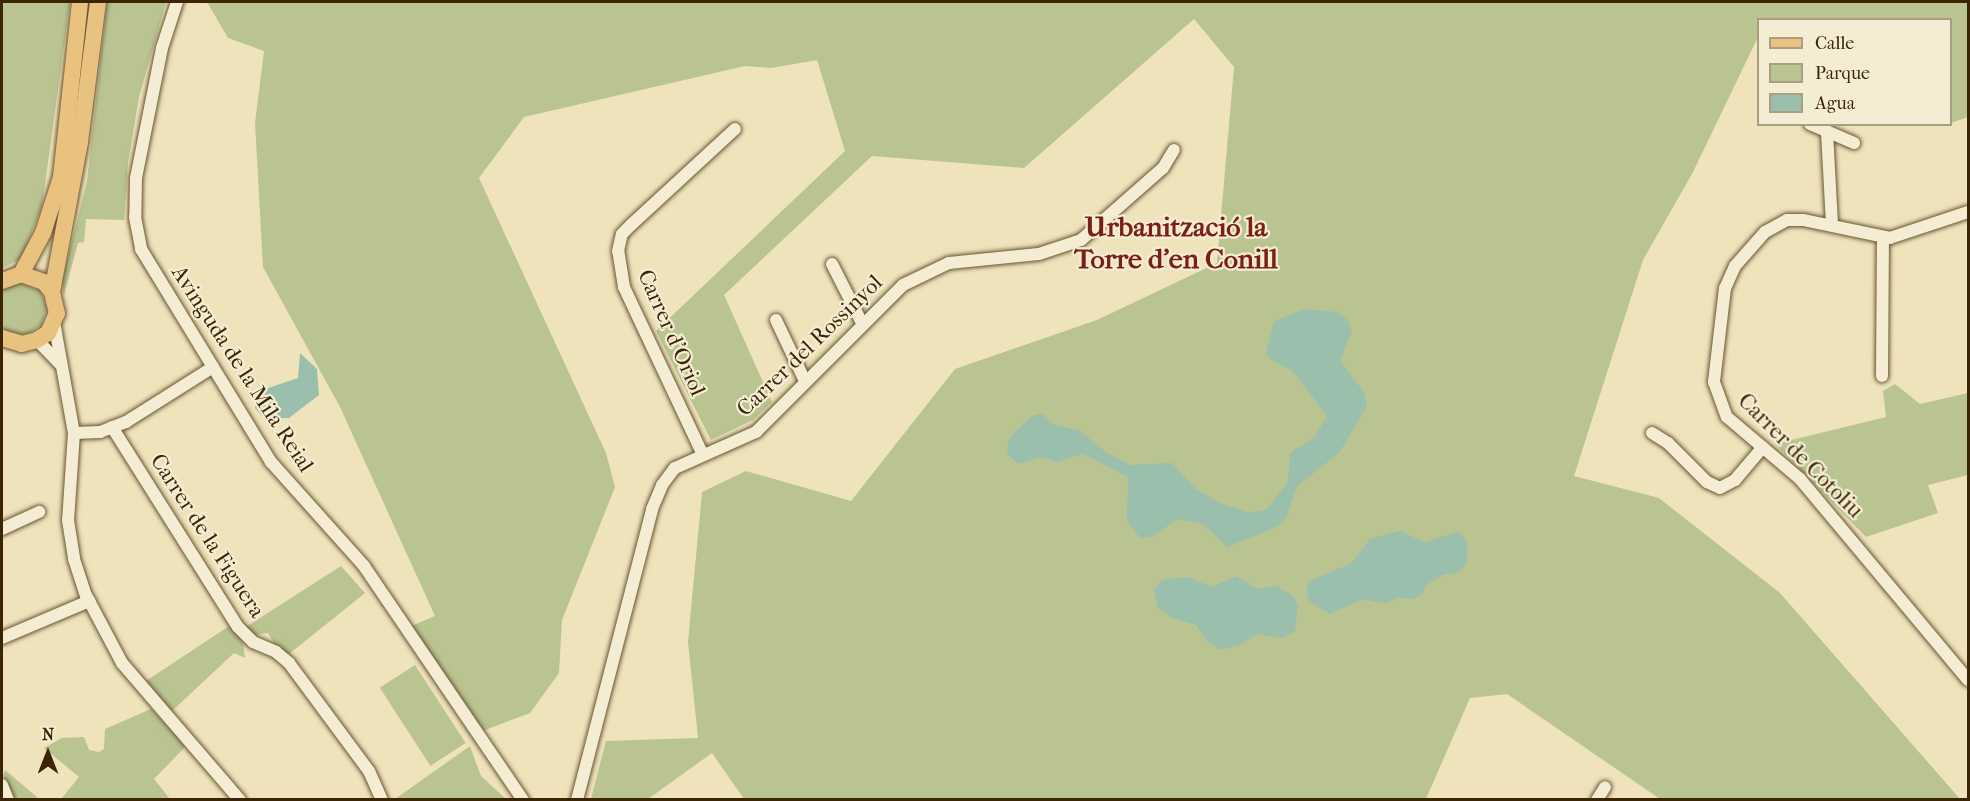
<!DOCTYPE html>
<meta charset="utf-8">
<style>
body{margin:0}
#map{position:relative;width:1970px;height:801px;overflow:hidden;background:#efe3bc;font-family:"IM FELL French Canon",serif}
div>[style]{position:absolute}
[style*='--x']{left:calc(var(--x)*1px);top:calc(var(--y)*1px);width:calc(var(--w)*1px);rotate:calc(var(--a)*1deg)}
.green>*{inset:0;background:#b9c491;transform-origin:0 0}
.water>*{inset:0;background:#9abfac}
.roads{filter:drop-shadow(0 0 2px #695432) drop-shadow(0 0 2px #695432)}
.minor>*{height:12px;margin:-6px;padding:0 6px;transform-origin:6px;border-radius:6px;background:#f5edd3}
.major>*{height:16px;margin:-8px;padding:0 8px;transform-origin:8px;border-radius:8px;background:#e8c27e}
span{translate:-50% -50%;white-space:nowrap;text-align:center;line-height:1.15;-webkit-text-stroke:4.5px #f5edd3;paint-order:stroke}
.street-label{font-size:22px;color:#3c2504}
.district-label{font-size:28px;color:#7a1f14;font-weight:700}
.frame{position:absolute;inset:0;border:3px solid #3c2504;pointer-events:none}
.legend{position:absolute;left:1757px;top:18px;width:195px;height:108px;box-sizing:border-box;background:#f5edd3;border:2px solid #ab9d80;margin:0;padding:8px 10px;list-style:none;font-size:18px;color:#3c2504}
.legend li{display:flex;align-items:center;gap:12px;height:30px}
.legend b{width:30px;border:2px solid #ab9d80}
.north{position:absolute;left:18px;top:723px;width:60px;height:60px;-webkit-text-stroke:4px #f5edd3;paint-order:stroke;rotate:0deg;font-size:16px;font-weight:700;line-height:24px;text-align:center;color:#3c2504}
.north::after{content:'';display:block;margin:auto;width:21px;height:27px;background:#3c2504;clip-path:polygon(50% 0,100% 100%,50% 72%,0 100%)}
</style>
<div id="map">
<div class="green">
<i style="clip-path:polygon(2px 2px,70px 2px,42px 206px,21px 259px,2px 268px)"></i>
<i style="clip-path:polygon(107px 2px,166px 2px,139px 97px,128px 163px,124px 220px,86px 219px,84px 242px,78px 243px,64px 295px,62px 282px,87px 181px)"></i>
<i style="clip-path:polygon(207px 2px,1968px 2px,1968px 117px,1951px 123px,1950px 20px,1758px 20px,1758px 37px,1693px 172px,1643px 260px,1574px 476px,1659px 498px,1780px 593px,1960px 799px,1660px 799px,1507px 694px,1470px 698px,1426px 799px,744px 799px,712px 753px,648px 799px,591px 799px,606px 741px,698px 738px,688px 642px,702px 492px,746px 471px,851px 501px,955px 369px,1097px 320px,1217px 263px,1234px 67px,1194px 19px,1024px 168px,872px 156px,724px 295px,772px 402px,753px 420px,711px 440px,656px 331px,845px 151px,817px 60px,771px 68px,745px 66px,524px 117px,479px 178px,606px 453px,615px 487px,562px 620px,559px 673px,530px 713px,480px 732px,409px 627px,435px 616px,340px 407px,263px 267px,255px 123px,264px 51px,228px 38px)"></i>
<i style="clip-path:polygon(17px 282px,40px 291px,47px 307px,42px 324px,27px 334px,10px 333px,2px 327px,2px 289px)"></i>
<i style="clip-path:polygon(1895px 384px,1920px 404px,1968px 393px,1968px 475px,1928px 485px,1938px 513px,1866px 537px,1775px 444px,1886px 417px,1883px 391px)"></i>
<i style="clip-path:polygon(341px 566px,365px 593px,289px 654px,277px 648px,268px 633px,252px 635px,246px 627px)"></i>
<i style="clip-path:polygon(229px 626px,243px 642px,245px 658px,234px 653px,172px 711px,146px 681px)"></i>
<i style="left:415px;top:665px;width:93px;height:42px;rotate:57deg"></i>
<i style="clip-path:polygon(151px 709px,186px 746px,154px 779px,170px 799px,61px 799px,79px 777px,44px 748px,62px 738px,84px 737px,89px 750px,99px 752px,104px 749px,105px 729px)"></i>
<i style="clip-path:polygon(470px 746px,481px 776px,506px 799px,395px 799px)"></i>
<i style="clip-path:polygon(5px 770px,37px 797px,37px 799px,15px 799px,3px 775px)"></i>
</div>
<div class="water">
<i style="clip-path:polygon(1305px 309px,1337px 312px,1347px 319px,1352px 331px,1340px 360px,1365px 394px,1367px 406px,1339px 453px,1297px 486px,1286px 519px,1276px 527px,1227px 547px,1203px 524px,1178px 519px,1151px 537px,1140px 538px,1127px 521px,1128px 477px,1083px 454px,1057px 462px,1042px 457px,1018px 464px,1007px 454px,1008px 441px,1017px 430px,1032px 416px,1042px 413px,1053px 424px,1080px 431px,1107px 453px,1130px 465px,1172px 463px,1195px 488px,1219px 503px,1250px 513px,1267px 509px,1288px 482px,1290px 453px,1314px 438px,1327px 416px,1292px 370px,1274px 362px,1266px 354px,1274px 321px)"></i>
<i style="clip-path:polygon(300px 353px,317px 369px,319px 395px,289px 418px,264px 418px,255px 408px,256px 397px,268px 388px,298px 378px)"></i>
<i style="clip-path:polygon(1400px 531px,1425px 542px,1458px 532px,1467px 541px,1467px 563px,1459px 572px,1443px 575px,1426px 585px,1423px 593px,1414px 599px,1397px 598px,1385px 604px,1363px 599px,1330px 614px,1309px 601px,1306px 590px,1309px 581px,1352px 563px,1370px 539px)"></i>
<i style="clip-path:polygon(1236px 576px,1257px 589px,1277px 586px,1294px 597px,1298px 605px,1295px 631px,1283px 638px,1257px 634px,1240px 645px,1220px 650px,1208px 642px,1196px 625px,1172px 618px,1157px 607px,1154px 590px,1162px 580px,1187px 577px,1212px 587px)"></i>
</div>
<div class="roads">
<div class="minor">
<i style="--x:177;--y:2;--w:48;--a:108.1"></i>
<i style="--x:162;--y:48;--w:133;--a:101.3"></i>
<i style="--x:136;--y:178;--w:39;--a:91"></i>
<i style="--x:135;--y:217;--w:33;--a:79"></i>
<i style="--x:141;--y:249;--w:250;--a:58.6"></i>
<i style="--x:271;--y:462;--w:140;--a:48.2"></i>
<i style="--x:364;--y:566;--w:283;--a:55.8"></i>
<i style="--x:1810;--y:124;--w:48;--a:23.4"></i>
<i style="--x:1827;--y:132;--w:92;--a:86.9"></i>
<i style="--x:1968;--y:212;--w:82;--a:161.6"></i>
<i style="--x:1890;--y:238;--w:89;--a:-168.3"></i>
<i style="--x:1803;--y:220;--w:16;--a:180"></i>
<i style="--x:1787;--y:220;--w:25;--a:151"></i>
<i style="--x:1765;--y:232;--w:45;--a:131.4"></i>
<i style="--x:1735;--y:266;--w:24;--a:114"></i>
<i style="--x:1725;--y:288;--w:95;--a:96.7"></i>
<i style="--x:1714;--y:382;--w:37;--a:70"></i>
<i style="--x:1727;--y:417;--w:96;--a:40.3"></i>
<i style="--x:1800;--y:479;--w:262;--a:50.1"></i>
<i style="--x:832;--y:264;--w:68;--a:63.1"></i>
<i style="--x:776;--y:320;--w:68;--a:64.6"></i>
<i style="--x:54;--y:322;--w:113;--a:79.8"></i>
<i style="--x:74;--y:433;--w:87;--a:93.9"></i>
<i style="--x:68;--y:520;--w:39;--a:81"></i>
<i style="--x:74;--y:559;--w:38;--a:72"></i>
<i style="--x:86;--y:595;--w:77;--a:62.1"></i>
<i style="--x:122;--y:663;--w:181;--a:49.3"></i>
<i style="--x:37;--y:340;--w:33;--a:46"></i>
<i style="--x:1882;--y:376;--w:138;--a:-89.6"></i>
<i style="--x:112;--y:427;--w:236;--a:57.8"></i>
<i style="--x:238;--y:627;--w:21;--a:45"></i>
<i style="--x:253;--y:642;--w:25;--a:23"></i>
<i style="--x:276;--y:652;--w:17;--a:40"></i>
<i style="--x:289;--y:663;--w:134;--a:53.5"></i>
<i style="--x:369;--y:771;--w:32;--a:66"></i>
<i style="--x:74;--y:433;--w:26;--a:-2"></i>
<i style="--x:100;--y:432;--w:28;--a:-21"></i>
<i style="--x:126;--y:422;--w:103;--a:-32.3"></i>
<i style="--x:1652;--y:433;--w:19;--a:32"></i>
<i style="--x:1668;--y:443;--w:55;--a:45"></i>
<i style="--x:1707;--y:482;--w:14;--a:25"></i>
<i style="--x:1720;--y:488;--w:17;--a:-28"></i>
<i style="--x:1735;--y:480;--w:43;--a:-49.7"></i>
<i style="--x:703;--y:455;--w:186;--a:-115.2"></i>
<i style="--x:624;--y:287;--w:36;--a:-99"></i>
<i style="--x:618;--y:251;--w:17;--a:-77"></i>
<i style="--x:622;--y:234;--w:14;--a:-45"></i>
<i style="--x:632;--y:224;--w:140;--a:-42.7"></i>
<i style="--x:2;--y:529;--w:41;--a:-24.7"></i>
<i style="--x:2;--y:638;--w:95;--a:-23"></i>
<i style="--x:2;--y:785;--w:16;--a:68"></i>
<i style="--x:577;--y:800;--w:301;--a:-75.5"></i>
<i style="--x:652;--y:509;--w:26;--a:-67"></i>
<i style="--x:662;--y:485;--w:21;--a:-53"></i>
<i style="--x:675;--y:468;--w:89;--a:-24"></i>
<i style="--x:756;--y:432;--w:208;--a:-45"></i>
<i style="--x:903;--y:285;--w:51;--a:-25.6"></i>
<i style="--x:949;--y:263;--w:90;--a:-5.7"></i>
<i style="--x:1039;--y:254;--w:44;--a:-18.4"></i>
<i style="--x:1081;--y:240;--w:109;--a:-41.3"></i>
<i style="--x:1163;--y:168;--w:21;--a:-59"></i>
<i style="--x:1597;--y:800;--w:15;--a:-58"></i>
</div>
<div class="major">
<i style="--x:21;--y:274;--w:47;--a:-61.8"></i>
<i style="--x:43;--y:233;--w:59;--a:-72.2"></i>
<i style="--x:61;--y:177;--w:176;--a:-83.8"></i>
<i style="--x:2;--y:281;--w:20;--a:-20"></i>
<i style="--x:21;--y:274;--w:24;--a:19"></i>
<i style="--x:44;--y:282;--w:13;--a:51"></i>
<i style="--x:52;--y:292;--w:22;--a:77"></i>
<i style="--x:57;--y:313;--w:22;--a:114"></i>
<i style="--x:48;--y:333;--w:13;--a:148"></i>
<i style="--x:37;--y:340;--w:16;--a:165"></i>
<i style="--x:22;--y:344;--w:21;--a:-163"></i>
<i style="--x:52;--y:292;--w:153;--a:-79.4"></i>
<i style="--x:80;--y:142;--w:141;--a:-82.7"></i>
</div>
</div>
<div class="street-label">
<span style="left:671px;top:333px;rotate:66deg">Carrer d'Oriol</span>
<span style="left:810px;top:346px;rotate:-44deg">Carrer del Rossinyol</span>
<span style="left:242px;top:369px;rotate:57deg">Avinguda de la Mila Reial</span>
<span style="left:1800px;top:456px;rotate:45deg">Carrer de Cotoliu</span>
<span style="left:207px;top:536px;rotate:57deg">Carrer de la Figuera</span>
</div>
<div class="district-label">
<span style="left:1176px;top:243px">Urbanització la<br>Torre d'en Conill</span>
</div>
<div class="frame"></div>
<ul class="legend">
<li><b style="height:8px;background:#e8c27e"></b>Calle</li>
<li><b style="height:16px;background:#b9c491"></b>Parque</li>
<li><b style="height:16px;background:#9abfac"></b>Agua</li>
</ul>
<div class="north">N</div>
</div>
